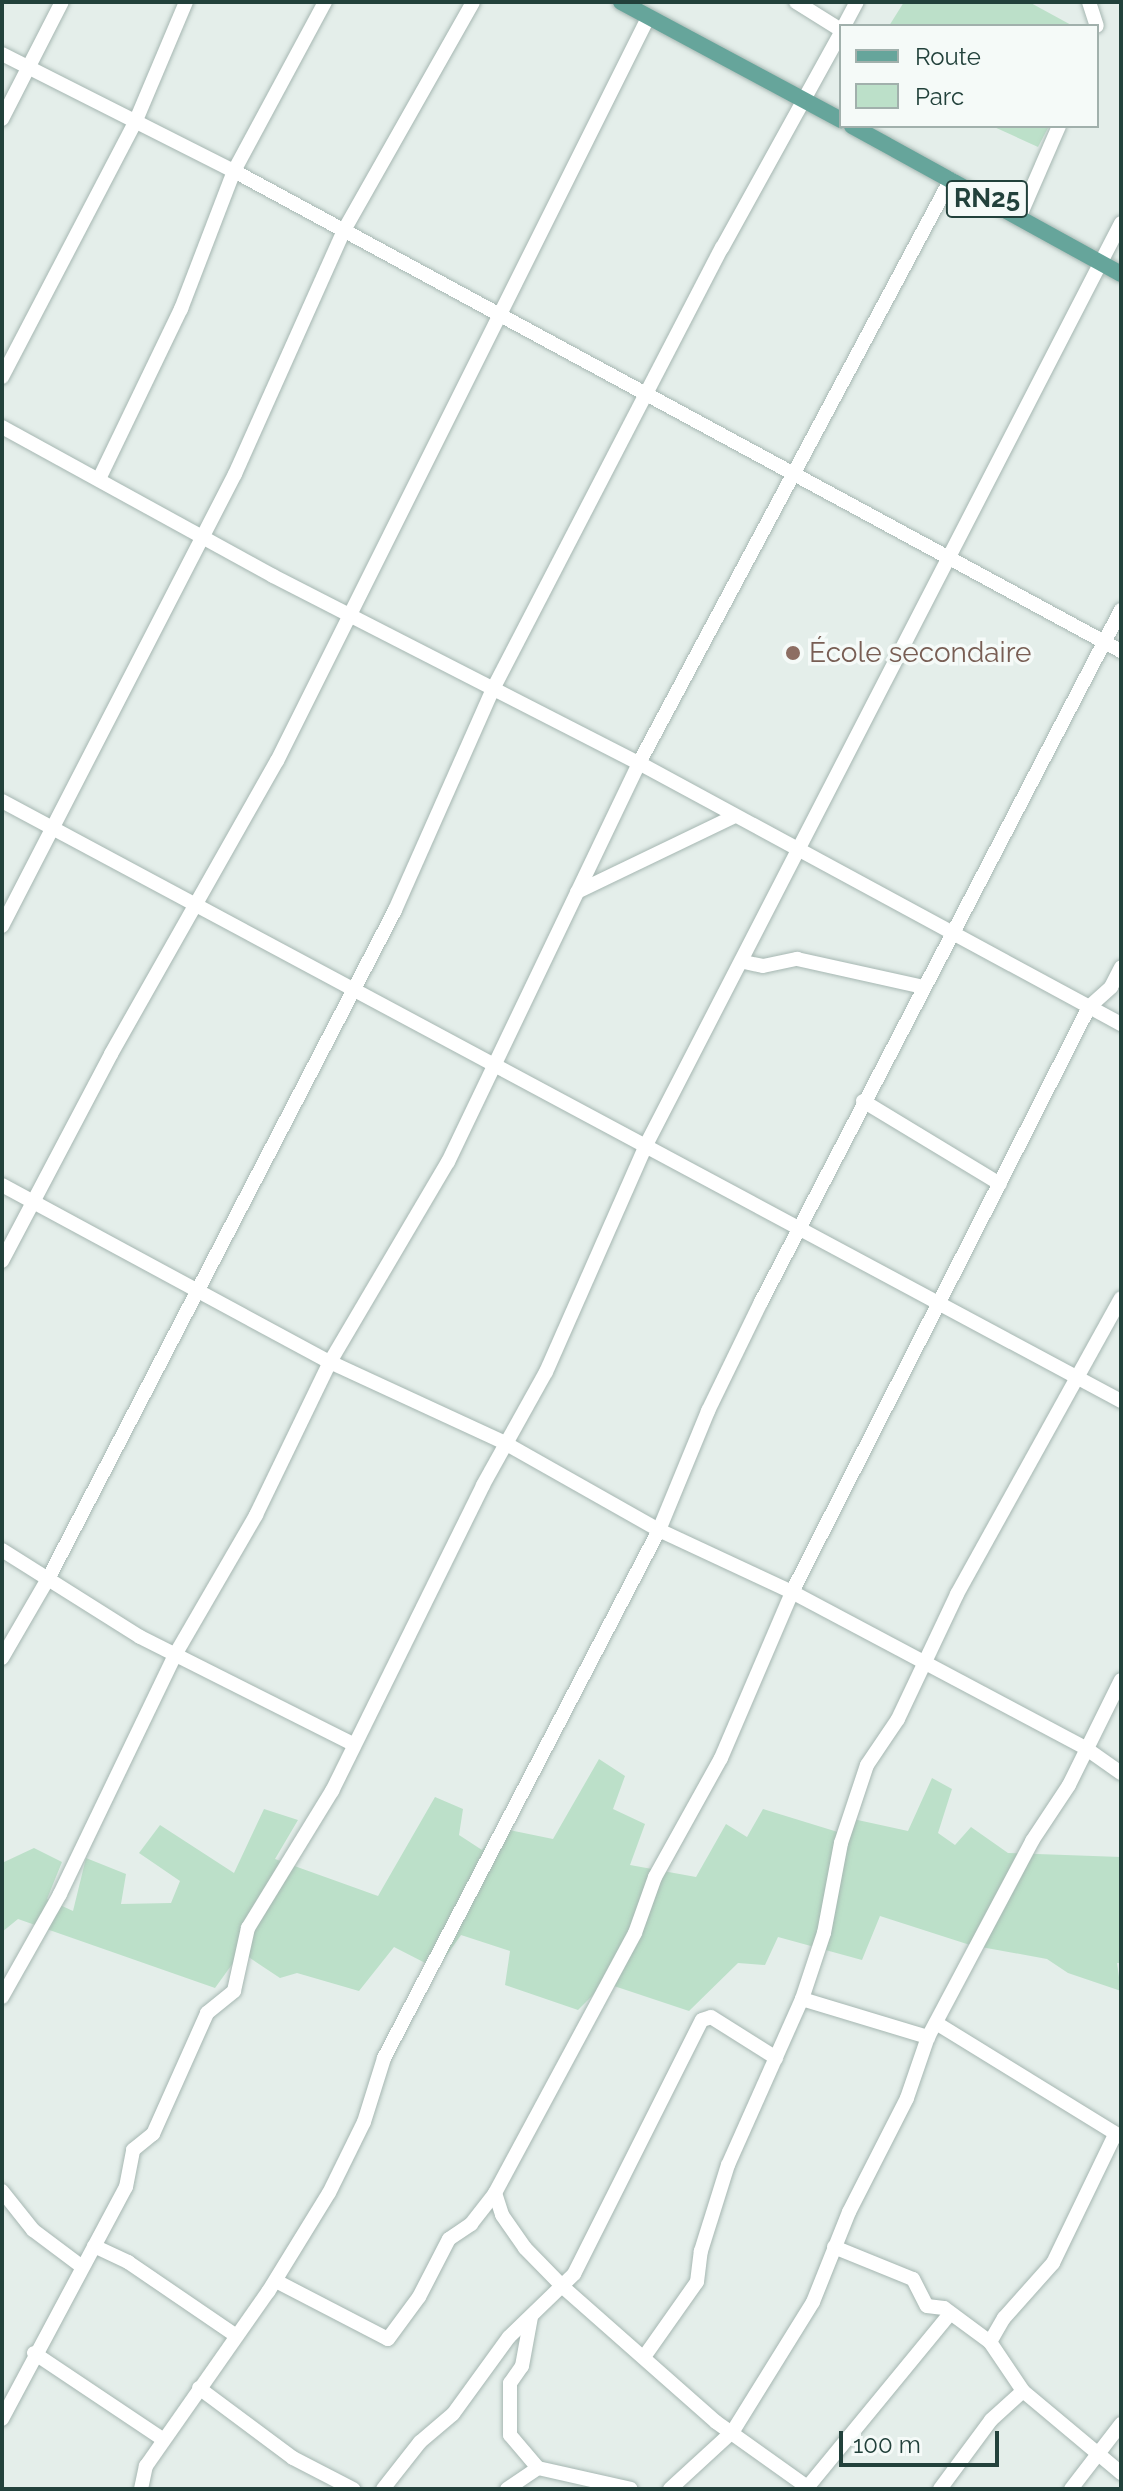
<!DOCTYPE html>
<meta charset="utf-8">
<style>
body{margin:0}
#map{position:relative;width:1123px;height:2491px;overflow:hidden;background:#e4eeea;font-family:Raleway,sans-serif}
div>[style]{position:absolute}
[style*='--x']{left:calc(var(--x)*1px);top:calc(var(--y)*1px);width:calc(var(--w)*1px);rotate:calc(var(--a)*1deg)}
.green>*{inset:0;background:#bce0c9}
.roads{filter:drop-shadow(0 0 2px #a6b7b2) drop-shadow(0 0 2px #a6b7b2)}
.minor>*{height:14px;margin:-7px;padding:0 7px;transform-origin:7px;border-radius:7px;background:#fff}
.major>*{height:16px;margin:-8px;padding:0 8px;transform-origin:8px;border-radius:8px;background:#66a59b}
.dots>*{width:22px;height:22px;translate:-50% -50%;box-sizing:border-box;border:4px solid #f5faf8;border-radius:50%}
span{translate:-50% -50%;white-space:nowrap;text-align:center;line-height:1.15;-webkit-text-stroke:7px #f5faf8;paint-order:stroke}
.shield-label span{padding:2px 6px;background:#f5faf8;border:2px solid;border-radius:6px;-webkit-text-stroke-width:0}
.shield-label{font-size:26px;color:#22413b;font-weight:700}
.education-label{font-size:28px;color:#785e54}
.left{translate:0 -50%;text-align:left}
.frame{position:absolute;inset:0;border:4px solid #22413b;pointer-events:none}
.legend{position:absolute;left:839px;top:24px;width:260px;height:104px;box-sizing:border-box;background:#f5faf8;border:2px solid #a1b0ac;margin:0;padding:10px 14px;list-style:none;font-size:24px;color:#22413b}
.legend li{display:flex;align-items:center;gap:16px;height:40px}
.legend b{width:40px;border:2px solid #a1b0ac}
.scale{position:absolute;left:839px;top:2431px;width:160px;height:36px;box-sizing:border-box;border:4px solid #22413b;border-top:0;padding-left:10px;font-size:24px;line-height:28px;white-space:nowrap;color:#22413b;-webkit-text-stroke:6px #f5faf8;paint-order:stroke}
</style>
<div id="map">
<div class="green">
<i style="clip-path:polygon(904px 2px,1029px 2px,1073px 26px,889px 26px)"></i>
<i style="clip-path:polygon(992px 126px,1049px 126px,1038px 147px)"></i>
<i style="clip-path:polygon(599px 1759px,625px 1776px,613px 1809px,645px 1824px,630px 1865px,696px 1877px,726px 1824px,747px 1837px,763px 1809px,841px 1833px,853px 1819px,908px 1831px,932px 1778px,952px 1789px,938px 1833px,955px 1845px,971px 1827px,1008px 1853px,1121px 1857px,1121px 1963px,1117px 1963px,1121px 1991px,1068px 1973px,1047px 1959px,970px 1945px,880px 1916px,862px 1960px,778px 1937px,765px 1965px,738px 1963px,689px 2011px,605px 1983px,578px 2010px,505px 1985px,510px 1951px,461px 1935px,437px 1969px,394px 1947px,359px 1991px,297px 1973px,280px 1978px,241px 1952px,215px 1988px,18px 1919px,2px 1932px,2px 1863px,34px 1848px,62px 1862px,47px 1899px,73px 1911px,86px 1858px,126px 1874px,121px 1904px,171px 1903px,180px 1881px,139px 1853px,160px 1825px,234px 1873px,264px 1809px,298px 1820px,275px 1859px,378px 1896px,435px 1797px,463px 1809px,459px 1835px,482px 1850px,499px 1828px,553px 1839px)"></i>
</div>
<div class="roads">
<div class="minor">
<i style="--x:796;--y:2;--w:53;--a:31.9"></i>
<i style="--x:1089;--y:2;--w:25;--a:72"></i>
<i style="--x:844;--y:26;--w:27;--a:-62"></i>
<i style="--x:2;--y:54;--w:260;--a:26.8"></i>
<i style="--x:234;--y:171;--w:1009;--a:28.42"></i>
<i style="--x:2;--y:119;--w:131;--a:-62.9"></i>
<i style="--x:1019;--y:218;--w:100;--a:-66.5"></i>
<i style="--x:2;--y:377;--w:284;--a:-62.4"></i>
<i style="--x:134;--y:125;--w:134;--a:-67.1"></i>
<i style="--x:2;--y:427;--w:309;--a:28.8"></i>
<i style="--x:273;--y:576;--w:411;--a:27.1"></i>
<i style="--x:639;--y:763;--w:548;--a:28.44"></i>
<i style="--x:100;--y:477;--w:187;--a:-64.3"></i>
<i style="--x:181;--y:309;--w:148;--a:-69"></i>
<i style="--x:234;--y:171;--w:192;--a:-61.7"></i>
<i style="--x:2;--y:801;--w:1270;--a:28.2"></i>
<i style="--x:577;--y:892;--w:173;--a:-25.7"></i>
<i style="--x:2;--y:926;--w:509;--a:-62.73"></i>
<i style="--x:235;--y:474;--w:265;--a:-65.9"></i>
<i style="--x:343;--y:232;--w:264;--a:-60.5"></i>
<i style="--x:744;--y:962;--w:19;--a:12"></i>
<i style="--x:763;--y:966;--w:35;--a:-12"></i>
<i style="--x:797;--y:959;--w:129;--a:12.5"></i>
<i style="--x:863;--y:1101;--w:160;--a:31.2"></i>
<i style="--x:2;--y:1185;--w:373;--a:28.4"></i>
<i style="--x:330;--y:1362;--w:193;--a:24.8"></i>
<i style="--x:505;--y:1443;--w:177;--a:29.5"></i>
<i style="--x:659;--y:1530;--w:147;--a:25"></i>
<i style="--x:792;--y:1592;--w:331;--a:28"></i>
<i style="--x:1084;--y:1747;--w:45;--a:35.1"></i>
<i style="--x:2;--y:1261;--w:234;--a:-62.2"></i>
<i style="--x:111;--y:1054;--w:337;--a:-60.5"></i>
<i style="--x:277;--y:761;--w:830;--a:-63.47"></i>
<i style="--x:2;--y:1550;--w:163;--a:32.2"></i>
<i style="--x:140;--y:1637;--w:238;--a:26.7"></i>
<i style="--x:2;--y:1658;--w:94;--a:-59.9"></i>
<i style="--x:49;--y:1577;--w:751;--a:-62.58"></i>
<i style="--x:395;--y:910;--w:244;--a:-66.1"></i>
<i style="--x:494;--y:687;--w:495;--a:-62.6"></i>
<i style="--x:722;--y:248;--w:247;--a:-61.1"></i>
<i style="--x:2;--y:1997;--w:118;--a:-60.6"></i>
<i style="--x:60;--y:1894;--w:265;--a:-64.3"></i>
<i style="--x:175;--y:1655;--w:162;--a:-59.9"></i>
<i style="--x:256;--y:1515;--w:170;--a:-64.2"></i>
<i style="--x:330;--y:1362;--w:232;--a:-59.5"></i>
<i style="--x:448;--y:1162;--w:442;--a:-64.4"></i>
<i style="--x:639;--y:763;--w:662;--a:-61.89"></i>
<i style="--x:802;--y:1999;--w:132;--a:16.8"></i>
<i style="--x:936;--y:2023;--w:217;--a:31.6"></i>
<i style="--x:2;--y:2191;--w:50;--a:51.5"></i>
<i style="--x:33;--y:2230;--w:60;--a:36.9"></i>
<i style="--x:495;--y:2193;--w:23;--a:72"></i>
<i style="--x:502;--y:2215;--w:40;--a:55.1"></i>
<i style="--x:525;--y:2248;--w:54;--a:45.7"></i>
<i style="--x:563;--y:2287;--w:204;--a:41.4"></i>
<i style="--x:716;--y:2422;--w:115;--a:35.5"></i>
<i style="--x:94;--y:2246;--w:38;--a:25"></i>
<i style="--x:128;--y:2262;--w:130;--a:34.3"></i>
<i style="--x:834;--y:2247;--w:85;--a:22.1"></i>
<i style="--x:913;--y:2279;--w:30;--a:63"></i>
<i style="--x:927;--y:2306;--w:17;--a:7"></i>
<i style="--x:944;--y:2308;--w:57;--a:36.5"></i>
<i style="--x:990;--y:2342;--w:59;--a:56"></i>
<i style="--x:1023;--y:2391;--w:128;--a:39.9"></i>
<i style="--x:276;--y:2281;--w:126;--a:27.4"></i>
<i style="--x:388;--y:2339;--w:52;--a:-53.6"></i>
<i style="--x:419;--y:2297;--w:65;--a:-62.7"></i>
<i style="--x:449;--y:2239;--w:27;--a:-34"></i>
<i style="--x:471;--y:2224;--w:39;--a:-52"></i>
<i style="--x:495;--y:2193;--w:295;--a:-61.7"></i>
<i style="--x:635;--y:1933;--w:59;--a:-70.3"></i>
<i style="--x:655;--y:1877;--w:136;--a:-61"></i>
<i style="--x:721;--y:1758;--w:181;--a:-66.8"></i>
<i style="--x:792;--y:1592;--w:656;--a:-63.08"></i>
<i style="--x:1089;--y:1007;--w:30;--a:-42"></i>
<i style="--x:1111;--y:987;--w:22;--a:-63"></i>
<i style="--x:531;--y:2317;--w:50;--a:100.4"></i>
<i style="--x:522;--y:2366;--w:21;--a:125"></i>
<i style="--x:510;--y:2383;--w:52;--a:90"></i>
<i style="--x:510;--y:2435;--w:43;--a:49.7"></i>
<i style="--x:990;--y:2342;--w:28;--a:-60"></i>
<i style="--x:1004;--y:2318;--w:74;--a:-48.3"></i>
<i style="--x:1053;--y:2263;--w:142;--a:-64.2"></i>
<i style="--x:34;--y:2353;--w:156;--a:33.8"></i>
<i style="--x:644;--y:2357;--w:92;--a:-54.8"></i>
<i style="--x:697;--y:2282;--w:31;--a:-83"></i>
<i style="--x:701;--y:2251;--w:90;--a:-72.6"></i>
<i style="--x:728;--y:2165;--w:182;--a:-66"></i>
<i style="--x:802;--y:1999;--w:70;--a:-71.6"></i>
<i style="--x:824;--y:1933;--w:92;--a:-79.3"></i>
<i style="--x:841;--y:1843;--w:82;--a:-71.6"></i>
<i style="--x:867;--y:1765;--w:55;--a:-56"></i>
<i style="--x:898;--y:1719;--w:138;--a:-64.7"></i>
<i style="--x:957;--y:1594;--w:338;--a:-61"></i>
<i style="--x:199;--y:2388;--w:117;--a:36.7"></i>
<i style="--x:293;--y:2458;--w:68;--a:27.3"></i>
<i style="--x:2;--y:2419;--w:263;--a:-61.9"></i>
<i style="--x:126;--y:2187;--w:38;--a:-79"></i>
<i style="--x:133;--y:2150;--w:26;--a:-39"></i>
<i style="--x:153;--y:2134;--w:133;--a:-65.9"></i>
<i style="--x:207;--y:2013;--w:35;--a:-39"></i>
<i style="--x:234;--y:1991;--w:65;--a:-77.5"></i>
<i style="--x:248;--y:1928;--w:161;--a:-58.5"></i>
<i style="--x:332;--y:1791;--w:341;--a:-63.7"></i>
<i style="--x:483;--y:1485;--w:129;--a:-60.9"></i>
<i style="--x:546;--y:1372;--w:248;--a:-66.2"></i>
<i style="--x:646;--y:1145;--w:1037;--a:-62.74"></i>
<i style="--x:141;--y:2489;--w:24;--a:-78"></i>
<i style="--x:146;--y:2466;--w:213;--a:-55"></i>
<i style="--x:268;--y:2292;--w:116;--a:-58.4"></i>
<i style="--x:329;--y:2193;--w:79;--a:-63.8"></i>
<i style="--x:364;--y:2122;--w:67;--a:-72.6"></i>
<i style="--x:384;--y:2058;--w:595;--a:-62.49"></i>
<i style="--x:659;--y:1530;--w:129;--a:-67.6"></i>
<i style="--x:708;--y:1411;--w:121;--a:-64.1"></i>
<i style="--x:761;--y:1302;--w:780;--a:-62.52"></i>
<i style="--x:383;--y:2489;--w:60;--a:-51.8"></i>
<i style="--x:420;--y:2442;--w:43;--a:-40.3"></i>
<i style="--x:453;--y:2414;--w:95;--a:-54"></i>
<i style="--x:509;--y:2337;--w:91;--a:-44.1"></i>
<i style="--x:574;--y:2274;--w:284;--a:-63.3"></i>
<i style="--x:702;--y:2020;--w:9;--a:-18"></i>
<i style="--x:711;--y:2017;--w:77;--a:32.2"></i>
<i style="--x:507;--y:2489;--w:37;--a:-34"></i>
<i style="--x:538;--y:2468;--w:95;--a:12.7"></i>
<i style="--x:670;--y:2489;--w:86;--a:-42.6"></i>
<i style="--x:733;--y:2431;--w:152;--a:-58.2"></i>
<i style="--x:813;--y:2302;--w:97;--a:-68.2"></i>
<i style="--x:849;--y:2212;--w:128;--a:-63"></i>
<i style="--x:907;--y:2098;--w:65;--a:-71"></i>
<i style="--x:928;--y:2037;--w:222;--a:-62"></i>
<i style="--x:1032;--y:1841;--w:67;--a:-56.5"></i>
<i style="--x:1069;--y:1785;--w:117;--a:-63.7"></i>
<i style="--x:806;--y:2489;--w:227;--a:-50.6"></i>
<i style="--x:940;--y:2489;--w:86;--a:-53.5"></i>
<i style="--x:991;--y:2420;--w:43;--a:-42.2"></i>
<i style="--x:1071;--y:2489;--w:82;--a:-52.4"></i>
</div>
<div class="major">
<i style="--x:621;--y:2;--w:250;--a:28.2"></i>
<i style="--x:852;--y:126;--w:307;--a:28.8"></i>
</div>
</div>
<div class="dots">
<i style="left:793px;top:653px;background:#8d6e63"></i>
</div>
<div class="shield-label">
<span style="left:987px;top:199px">RN25</span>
</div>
<div class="education-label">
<span class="left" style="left:809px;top:653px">École secondaire</span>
</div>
<div class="frame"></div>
<ul class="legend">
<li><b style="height:10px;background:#66a59b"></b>Route</li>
<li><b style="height:22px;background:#bce0c9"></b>Parc</li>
</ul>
<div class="scale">100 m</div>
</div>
